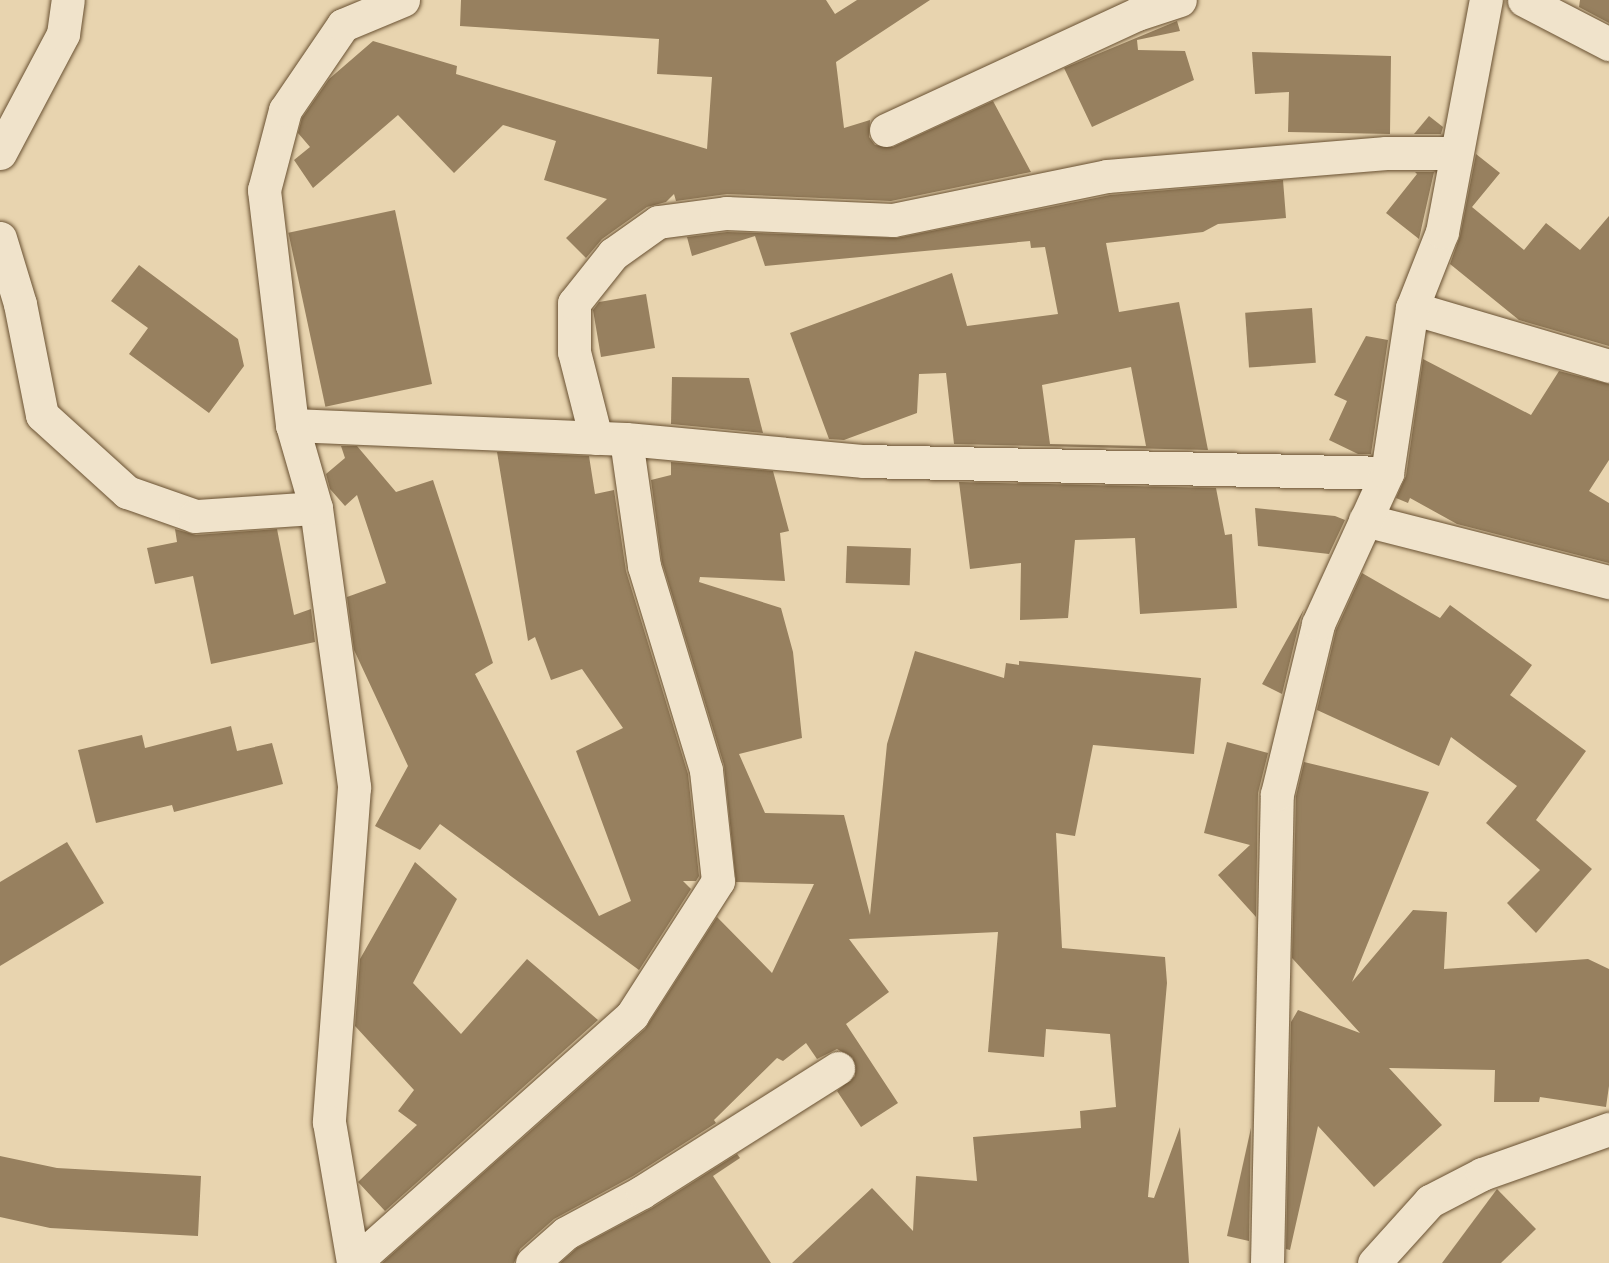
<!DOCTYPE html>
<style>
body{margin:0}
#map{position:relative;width:1609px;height:1263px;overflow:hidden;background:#e8d4af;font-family:"Libre Bodoni",serif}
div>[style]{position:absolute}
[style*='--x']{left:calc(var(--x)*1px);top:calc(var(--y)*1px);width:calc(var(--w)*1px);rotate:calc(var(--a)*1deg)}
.building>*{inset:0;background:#97805f;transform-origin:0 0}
.roads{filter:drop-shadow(0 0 2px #695132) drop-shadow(0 0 2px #695132)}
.minor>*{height:33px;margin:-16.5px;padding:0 16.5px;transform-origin:16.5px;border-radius:16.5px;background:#f0e3cb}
span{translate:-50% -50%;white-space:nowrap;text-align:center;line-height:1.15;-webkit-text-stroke:4.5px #f0e3cb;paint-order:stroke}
</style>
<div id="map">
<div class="building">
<i style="clip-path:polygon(461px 0,826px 0,835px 14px,857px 0,930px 0,836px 62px,844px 128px,870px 120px,869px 137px,875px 145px,893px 147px,993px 101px,1031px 172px,891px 201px,727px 194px,676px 201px,674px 194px,666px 202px,647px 207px,602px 239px,586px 258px,566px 238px,607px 199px,544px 180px,556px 141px,503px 125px,454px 173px,398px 115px,313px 188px,294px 160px,310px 147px,298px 133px,302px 118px,329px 79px,373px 41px,457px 66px,456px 74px,707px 149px,712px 77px,657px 74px,659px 39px,460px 26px)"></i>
<i style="clip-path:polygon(1580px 0,1609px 0,1609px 23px,1579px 7px)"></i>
<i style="clip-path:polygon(1177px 21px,1180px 31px,1137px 40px,1138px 50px,1185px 51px,1194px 80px,1092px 127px,1064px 68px)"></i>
<i style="clip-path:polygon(1252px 52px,1391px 56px,1390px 134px,1288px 132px,1289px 92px,1255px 94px)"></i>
<i style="clip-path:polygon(1429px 116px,1443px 127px,1441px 134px,1414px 134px)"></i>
<i style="clip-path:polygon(1476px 154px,1500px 173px,1472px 207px,1524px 250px,1546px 223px,1580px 250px,1609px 216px,1609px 346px,1519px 320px,1450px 264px,1460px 236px)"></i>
<i style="clip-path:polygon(1415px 172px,1434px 172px,1419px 239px,1386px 213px,1417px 174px)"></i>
<i style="clip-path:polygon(evenodd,1283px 180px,1286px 218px,1218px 224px,1203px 232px,1106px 243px,1119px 312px,1179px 302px,1208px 450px,954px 444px,946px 373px,919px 374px,917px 413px,844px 440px,829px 439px,790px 333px,952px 273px,967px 326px,1058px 314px,1045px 247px,1031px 248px,1030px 241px,765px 266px,755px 236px,692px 256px,687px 237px,727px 232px,897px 238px,1110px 195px,1283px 180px,1131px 367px,1146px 446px,1050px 444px,1042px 385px,1131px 367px)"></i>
<i style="left:395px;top:210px;width:178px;height:109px;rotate:78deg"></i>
<i style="clip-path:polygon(139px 265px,238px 339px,244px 366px,209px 413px,129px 354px,148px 328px,111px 301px)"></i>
<i style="clip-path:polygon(646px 294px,655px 348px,601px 357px,593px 310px,599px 302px)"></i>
<i style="left:1312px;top:308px;width:55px;height:67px;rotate:86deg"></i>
<i style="clip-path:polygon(1366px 336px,1388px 340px,1371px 454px,1358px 454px,1329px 440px,1347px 401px,1334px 395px)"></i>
<i style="clip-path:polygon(1423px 359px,1531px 415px,1559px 371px,1609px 384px,1609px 460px,1589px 491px,1609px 503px,1609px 563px,1457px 524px,1410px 498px,1408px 503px,1396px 498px,1406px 476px)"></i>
<i style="clip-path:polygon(672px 377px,749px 378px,763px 433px,671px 424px)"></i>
<i style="clip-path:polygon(341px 446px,357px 446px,396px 492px,433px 480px,493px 663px,475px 674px,599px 916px,631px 901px,576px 751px,623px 728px,582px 669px,551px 680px,535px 637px,528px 641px,497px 452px,589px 456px,595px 494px,614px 490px,626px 571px,688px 774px,699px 876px,696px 881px,683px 881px,691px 889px,639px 970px,440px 824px,420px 850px,375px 826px,408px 766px,354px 650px,347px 597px,386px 583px,357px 495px,345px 506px,330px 489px,326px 474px,345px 458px)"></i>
<i style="clip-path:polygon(671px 462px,773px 471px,789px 531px,780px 533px,785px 581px,700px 577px,699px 582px,781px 608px,793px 652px,802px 738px,739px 754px,765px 813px,844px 815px,870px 915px,887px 744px,915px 651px,1004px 678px,1006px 663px,1019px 665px,1019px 661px,1201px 678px,1194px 754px,1093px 745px,1075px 836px,1056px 833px,1062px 948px,1165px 957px,1167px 983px,1148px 1197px,1154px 1198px,1180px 1127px,1189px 1263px,792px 1263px,872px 1188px,913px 1231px,916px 1176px,977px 1181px,973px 1137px,1081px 1128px,1080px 1111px,1116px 1107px,1110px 1034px,1046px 1029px,1044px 1057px,988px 1052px,998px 932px,849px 939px,889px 992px,846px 1024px,898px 1103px,861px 1127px,837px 1091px,855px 1076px,853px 1058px,837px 1049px,817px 1059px,806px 1043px,783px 1061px,777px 1058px,714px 1120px,716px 1123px,633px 1176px,554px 1219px,520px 1249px,514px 1263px,382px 1263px,645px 1029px,717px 917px,772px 973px,814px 884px,736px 882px,724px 765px,662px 562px,651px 480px,671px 475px)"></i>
<i style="clip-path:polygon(959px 482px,1216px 488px,1225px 535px,1232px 534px,1237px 608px,1140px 614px,1135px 538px,1075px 540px,1068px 618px,1020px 620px,1021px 563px,970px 569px)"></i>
<i style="clip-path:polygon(1255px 508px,1335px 516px,1345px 520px,1329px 554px,1258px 546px)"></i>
<i style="clip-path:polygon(175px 529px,196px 535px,277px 529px,294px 615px,311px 609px,315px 642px,211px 664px,193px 576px,155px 584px,147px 548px,177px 542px)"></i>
<i style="left:847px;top:546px;width:64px;height:37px;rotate:2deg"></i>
<i style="clip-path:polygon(1362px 573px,1440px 618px,1450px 605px,1532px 665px,1510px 695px,1586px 751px,1536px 820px,1592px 869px,1536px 933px,1507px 903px,1540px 870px,1486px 823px,1517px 786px,1451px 737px,1439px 766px,1317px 710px,1336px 630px)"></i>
<i style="clip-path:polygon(1304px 609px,1300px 620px,1282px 694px,1262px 684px)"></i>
<i style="clip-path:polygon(231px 726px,237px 751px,272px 743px,283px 784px,174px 812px,172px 805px,96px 823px,78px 750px,142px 735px,145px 748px)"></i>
<i style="clip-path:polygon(1227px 742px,1268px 753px,1258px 793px,1256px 917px,1218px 875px,1250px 845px,1204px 833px)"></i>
<i style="clip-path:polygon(1304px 762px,1429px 792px,1352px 982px,1413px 910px,1447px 912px,1444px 969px,1588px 959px,1609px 969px,1609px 1086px,1606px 1107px,1540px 1097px,1539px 1102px,1494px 1102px,1495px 1070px,1389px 1068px,1442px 1125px,1374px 1187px,1318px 1126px,1290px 1250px,1286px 1249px,1291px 1022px,1298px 1010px,1360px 1033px,1292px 958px,1296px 796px)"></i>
<i style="clip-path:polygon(67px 842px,104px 903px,0 966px,0 882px)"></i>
<i style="clip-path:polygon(415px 862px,457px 899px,413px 983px,461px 1034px,527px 959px,598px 1020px,385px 1211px,358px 1182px,417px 1125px,398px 1111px,414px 1090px,355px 1026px,360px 959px)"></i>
<i style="clip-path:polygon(1251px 1128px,1249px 1241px,1227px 1236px)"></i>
<i style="clip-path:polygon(737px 1154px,740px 1158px,713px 1176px,771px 1263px,560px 1263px,577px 1248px,652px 1208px)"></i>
<i style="clip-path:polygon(0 1156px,57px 1168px,201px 1176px,198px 1236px,50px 1228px,0 1217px)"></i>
<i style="clip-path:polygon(1497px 1189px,1536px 1229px,1501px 1263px,1442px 1263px)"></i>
</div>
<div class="roads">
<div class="minor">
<i style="--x:1524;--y:0;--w:96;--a:27.4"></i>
<i style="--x:886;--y:130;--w:277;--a:-24.8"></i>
<i style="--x:1137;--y:14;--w:45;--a:-18"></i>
<i style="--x:0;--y:153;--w:135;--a:-62.1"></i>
<i style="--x:63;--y:34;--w:34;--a:-82"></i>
<i style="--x:0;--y:238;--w:69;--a:73.1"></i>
<i style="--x:20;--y:304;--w:113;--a:78.8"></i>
<i style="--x:42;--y:415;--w:115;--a:42.2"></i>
<i style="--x:127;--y:492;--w:72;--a:19.4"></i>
<i style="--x:195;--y:516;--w:121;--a:-3.8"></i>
<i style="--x:316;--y:508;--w:282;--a:82.2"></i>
<i style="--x:354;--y:787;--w:336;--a:94.3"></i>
<i style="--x:329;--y:1122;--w:143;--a:80.3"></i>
<i style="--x:1412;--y:308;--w:205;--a:16.4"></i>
<i style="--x:292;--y:425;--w:334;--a:2.4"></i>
<i style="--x:626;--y:439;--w:239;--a:5.3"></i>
<i style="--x:864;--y:461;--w:523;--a:1.31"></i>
<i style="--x:596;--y:438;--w:89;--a:-104.3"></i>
<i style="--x:574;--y:352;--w:49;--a:-90"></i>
<i style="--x:574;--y:303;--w:63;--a:-51.5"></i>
<i style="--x:613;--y:254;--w:55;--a:-35.4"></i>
<i style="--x:658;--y:222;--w:69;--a:-7.5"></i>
<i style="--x:726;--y:213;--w:167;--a:2.4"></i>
<i style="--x:893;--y:220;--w:218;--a:-11.6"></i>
<i style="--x:1107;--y:176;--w:280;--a:-4.7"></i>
<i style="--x:1386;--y:153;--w:70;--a:0"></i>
<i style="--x:316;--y:508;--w:86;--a:-106.1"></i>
<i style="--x:292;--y:425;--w:237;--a:-96.8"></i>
<i style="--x:264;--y:190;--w:83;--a:-75.3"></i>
<i style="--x:285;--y:110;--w:103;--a:-55.7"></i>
<i style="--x:343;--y:25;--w:65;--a:-22.6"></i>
<i style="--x:1365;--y:520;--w:252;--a:14.3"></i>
<i style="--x:354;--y:1263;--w:373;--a:-41.7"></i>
<i style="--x:632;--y:1015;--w:159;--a:-57.3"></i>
<i style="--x:718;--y:881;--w:112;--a:-96.2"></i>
<i style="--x:706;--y:770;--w:213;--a:-106.9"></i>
<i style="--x:644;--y:566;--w:128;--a:-98.1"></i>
<i style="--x:532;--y:1263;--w:45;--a:-41.4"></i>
<i style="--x:566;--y:1233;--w:86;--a:-28.3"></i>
<i style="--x:642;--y:1192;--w:232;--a:-32.3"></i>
<i style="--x:1267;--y:1263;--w:469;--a:-88.8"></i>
<i style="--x:1277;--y:794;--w:175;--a:-76.4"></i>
<i style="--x:1318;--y:624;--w:166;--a:-65.4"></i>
<i style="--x:1387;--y:473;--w:167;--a:-81.4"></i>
<i style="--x:1412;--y:308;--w:82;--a:-68.5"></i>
<i style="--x:1442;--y:232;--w:236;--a:-79.3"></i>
<i style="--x:1374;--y:1263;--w:84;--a:-47.9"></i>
<i style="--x:1430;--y:1201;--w:59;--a:-27.4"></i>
<i style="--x:1482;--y:1174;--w:135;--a:-19.5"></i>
</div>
</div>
</div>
